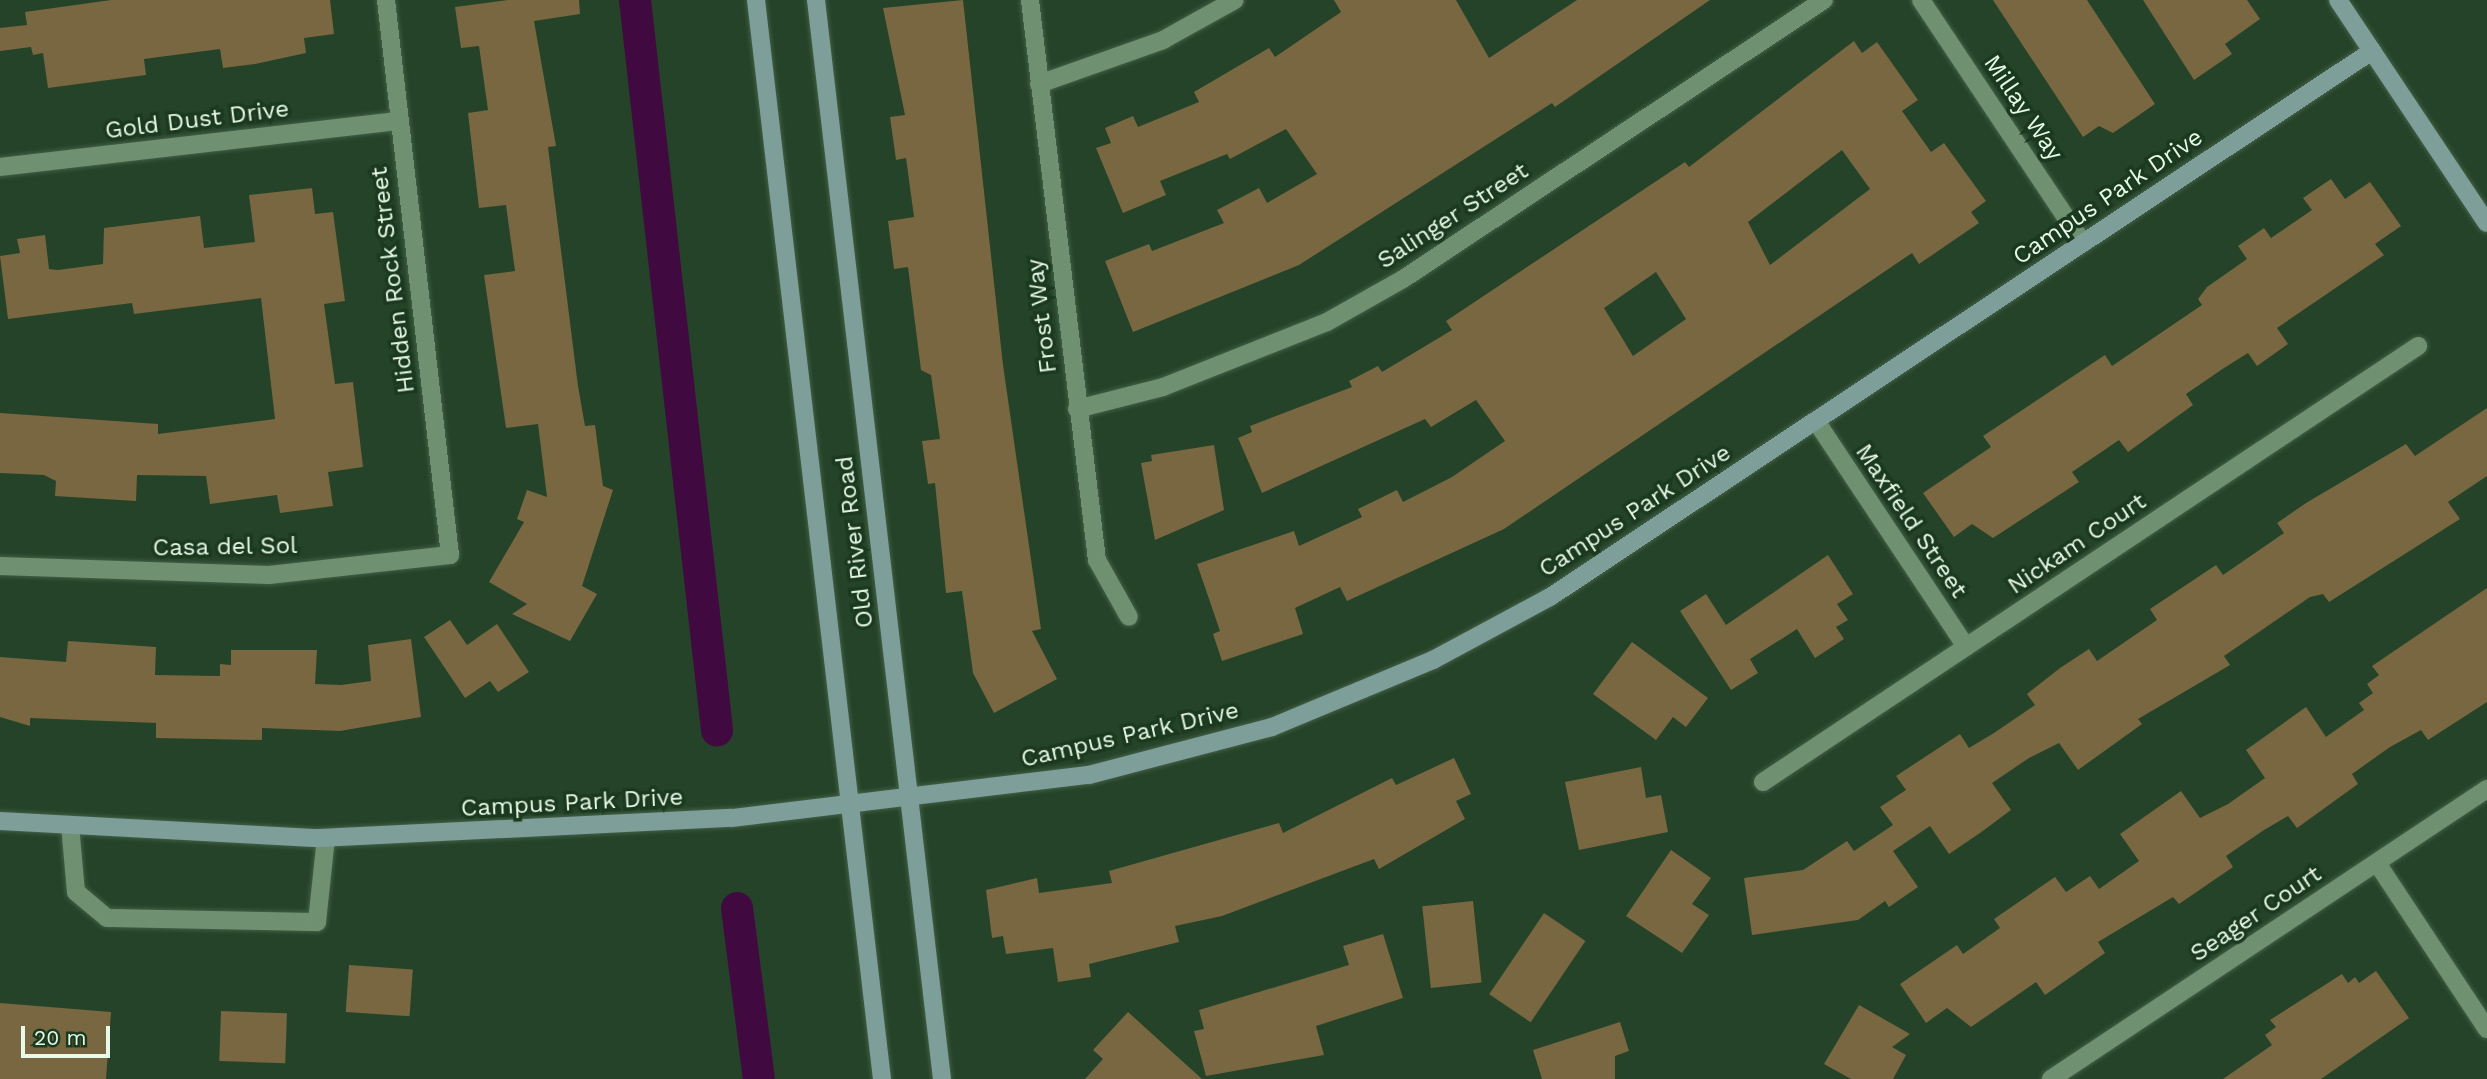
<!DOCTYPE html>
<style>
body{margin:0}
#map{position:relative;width:2487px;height:1079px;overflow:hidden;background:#254328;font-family:"Work Sans",sans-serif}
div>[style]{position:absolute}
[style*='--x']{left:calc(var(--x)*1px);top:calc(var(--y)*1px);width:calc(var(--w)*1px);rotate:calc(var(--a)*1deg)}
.canal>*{height:32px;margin:-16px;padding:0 16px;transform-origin:16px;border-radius:16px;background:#400a41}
.building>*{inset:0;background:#786740;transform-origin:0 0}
.roads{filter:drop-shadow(0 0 2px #436048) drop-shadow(0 0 2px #436048)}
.lane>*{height:18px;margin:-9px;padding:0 9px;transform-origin:9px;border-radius:9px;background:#6f9171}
.street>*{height:18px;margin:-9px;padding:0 9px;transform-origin:9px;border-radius:9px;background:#6f9171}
.secondary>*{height:18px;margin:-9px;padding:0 9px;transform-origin:9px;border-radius:9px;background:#7e9e9a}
span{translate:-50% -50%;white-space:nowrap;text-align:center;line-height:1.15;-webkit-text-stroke:7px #1a391e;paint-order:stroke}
.street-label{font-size:24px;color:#e7f9e8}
.scale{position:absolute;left:21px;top:1026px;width:89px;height:32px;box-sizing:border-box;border:4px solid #e7f9e8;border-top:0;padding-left:9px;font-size:21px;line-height:24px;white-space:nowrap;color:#e7f9e8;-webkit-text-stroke:5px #1a391e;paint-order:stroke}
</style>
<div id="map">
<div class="canal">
<i style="--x:635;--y:0;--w:735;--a:83.59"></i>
<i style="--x:737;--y:908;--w:172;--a:82.7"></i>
</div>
<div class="building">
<i style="clip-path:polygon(111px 0,330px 0,334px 34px,304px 38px,306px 53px,255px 64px,223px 68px,220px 49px,144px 59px,146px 75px,48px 88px,43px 53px,33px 55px,31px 47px,0 51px,0 28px,27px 25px,25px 12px)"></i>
<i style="clip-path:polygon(508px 0,579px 0,580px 14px,534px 21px,556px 146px,548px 147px,578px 386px,585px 426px,595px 425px,603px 486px,613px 490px,582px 586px,597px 594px,570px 641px,512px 614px,527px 604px,489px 582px,524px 522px,517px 519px,527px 490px,547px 497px,538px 424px,506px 428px,484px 275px,515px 271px,506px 205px,479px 208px,468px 113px,488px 110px,479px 46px,461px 48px,455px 7px)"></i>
<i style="clip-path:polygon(963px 0,1003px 365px,1041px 629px,1032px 631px,1057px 679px,994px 713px,973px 673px,962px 591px,946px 593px,935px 483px,928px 484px,922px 441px,940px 439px,931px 375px,921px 370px,908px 267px,894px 269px,888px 221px,914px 217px,906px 158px,896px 160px,890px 117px,905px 115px,883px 8px)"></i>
<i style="clip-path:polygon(1334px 0,1456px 0,1489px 58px,1577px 0,1710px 0,1555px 107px,1552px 103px,1299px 265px,1133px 332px,1105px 261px,1149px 244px,1152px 251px,1224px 223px,1217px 210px,1259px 188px,1267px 203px,1317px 174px,1286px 129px,1230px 159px,1227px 154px,1160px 181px,1166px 195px,1123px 213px,1096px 148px,1111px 143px,1105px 128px,1133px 116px,1138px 127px,1199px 102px,1194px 92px,1269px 48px,1275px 57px,1341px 12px)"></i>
<i style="clip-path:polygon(1993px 0,2087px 0,2155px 104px,2113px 133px,2099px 126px,2083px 137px)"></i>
<i style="clip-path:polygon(2143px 0,2247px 0,2260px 19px,2225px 44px,2232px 54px,2194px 80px)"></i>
<i style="clip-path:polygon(evenodd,1854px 41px,1862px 53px,1877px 42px,1918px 100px,1902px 111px,1931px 152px,1944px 143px,1986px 201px,1971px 212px,1979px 223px,1919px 264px,1912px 253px,1504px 529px,1347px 601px,1340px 587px,1295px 608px,1303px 634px,1222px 661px,1213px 634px,1220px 631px,1197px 564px,1294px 531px,1299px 546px,1362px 517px,1358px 509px,1397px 490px,1403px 502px,1452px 477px,1505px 441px,1476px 400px,1431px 427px,1425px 419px,1262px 493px,1238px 438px,1252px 432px,1250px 426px,1352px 387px,1349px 381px,1378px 366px,1382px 372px,1452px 330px,1446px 321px,1685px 162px,1689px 167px,1854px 41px,1842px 150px,1870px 189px,1770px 265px,1748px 222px,1842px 150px,1854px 41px,1656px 272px,1686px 319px,1633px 356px,1604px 308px,1656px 272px)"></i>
<i style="clip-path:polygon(2331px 179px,2345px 199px,2370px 182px,2401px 226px,2375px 244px,2384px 255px,2277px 328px,2288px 344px,2257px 366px,2248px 353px,2224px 368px,2186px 394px,2193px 405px,2128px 452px,2119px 440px,2072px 472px,2079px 482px,1993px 538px,1972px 524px,1954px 537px,1923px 493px,1991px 447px,1983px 436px,2105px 355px,2112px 366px,2202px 305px,2198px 299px,2207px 287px,2247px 259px,2238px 246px,2264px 228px,2271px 238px,2312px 210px,2303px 198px)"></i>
<i style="clip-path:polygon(312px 188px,315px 214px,333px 212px,345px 301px,324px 304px,335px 384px,353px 382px,363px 467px,328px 472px,333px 506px,280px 513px,277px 495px,210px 504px,206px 476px,137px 475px,136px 501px,55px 496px,56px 481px,44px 475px,0 473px,0 413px,158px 424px,158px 434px,275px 419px,261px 298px,134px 314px,132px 303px,8px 319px,0 256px,20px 253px,17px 239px,45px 235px,49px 269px,58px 270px,103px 264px,104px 228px,200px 216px,204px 248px,255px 242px,249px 195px)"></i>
<i style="clip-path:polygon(2487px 408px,2487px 476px,2448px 502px,2460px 519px,2329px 602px,2323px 594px,2310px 597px,2224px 656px,2230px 665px,2138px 719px,2142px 724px,2078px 770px,2059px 743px,2029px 758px,1992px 783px,2011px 810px,1980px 833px,1949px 854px,1930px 826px,1893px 851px,1918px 887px,1889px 907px,1885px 901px,1858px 920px,1752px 935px,1744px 878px,1803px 870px,1847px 841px,1854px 851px,1893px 825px,1880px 807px,1906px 790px,1896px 776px,1960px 734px,1969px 748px,1994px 733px,2035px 705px,2027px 694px,2060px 668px,2089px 649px,2097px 661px,2157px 620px,2150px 609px,2216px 565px,2223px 575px,2284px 533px,2277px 523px,2306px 503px,2406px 444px,2415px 456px)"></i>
<i style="clip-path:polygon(1214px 445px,1224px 510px,1155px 540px,1141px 463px,1152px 461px,1151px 455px)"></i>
<i style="clip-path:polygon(1828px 555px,1853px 594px,1837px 604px,1848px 620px,1836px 627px,1844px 639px,1815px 658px,1797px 629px,1750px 659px,1758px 673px,1731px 690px,1680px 611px,1706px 594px,1726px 625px)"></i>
<i style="clip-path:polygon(2487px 588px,2487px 702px,2428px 740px,2421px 730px,2390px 747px,2352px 774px,2358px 784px,2297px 828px,2288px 816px,2264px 830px,2226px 856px,2233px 867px,2179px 904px,2173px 897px,2098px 942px,2105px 953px,2045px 995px,2036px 982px,1971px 1027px,1947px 1008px,1926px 1023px,1900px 984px,1957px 945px,1963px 954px,2000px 928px,1994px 919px,2055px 877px,2066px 892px,2090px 876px,2099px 889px,2139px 861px,2120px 834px,2181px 791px,2200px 818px,2228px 804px,2265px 778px,2246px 750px,2306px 707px,2326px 737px,2364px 710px,2359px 703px,2373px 693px,2367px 684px,2379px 675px,2372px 666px)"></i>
<i style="clip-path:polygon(450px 620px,467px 645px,497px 624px,529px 672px,498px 692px,490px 681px,465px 698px,424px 637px)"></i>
<i style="clip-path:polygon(411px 639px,421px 717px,340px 731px,262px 728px,262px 740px,156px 738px,156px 723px,30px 718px,30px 726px,0 717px,0 657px,66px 662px,68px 641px,156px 647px,155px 675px,220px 676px,220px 664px,231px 665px,231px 650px,317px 650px,315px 684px,341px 685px,371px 681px,368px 645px)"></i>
<i style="clip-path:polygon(1632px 642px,1708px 698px,1686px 727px,1673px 717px,1656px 740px,1593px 694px)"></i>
<i style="clip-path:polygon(1454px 758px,1471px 794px,1456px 801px,1465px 819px,1379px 869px,1374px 859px,1222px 916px,1175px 926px,1179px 942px,1089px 964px,1091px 977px,1058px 982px,1053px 948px,1006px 954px,1003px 936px,992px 938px,986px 890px,1037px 878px,1039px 893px,1112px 883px,1109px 871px,1279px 823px,1283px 833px,1392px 778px,1396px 785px)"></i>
<i style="clip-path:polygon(1641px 767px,1646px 798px,1661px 795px,1668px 832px,1579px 850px,1565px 782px)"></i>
<i style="clip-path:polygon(1671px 850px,1711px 878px,1692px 904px,1709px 915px,1682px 953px,1626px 916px)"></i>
<i style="left:1473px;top:901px;width:82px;height:51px;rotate:84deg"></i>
<i style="left:1544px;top:913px;width:50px;height:98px;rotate:34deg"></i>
<i style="clip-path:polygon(1383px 934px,1403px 998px,1316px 1026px,1324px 1055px,1206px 1076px,1194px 1031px,1204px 1029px,1199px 1010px,1349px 965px,1343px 946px)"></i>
<i style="left:349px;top:965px;width:64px;height:47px;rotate:4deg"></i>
<i style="clip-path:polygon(2376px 971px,2409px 1018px,2344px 1063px,2321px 1079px,2223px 1079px,2272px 1045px,2265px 1035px,2276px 1027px,2270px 1020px,2342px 974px,2348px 983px,2355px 977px,2359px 983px)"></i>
<i style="clip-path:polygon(0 1003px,111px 1012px,106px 1079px,0 1079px)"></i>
<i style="clip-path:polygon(1859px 1005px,1910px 1034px,1892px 1047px,1906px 1055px,1893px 1079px,1851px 1079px,1824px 1064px)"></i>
<i style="left:221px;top:1011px;width:66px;height:50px;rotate:2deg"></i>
<i style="clip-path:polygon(1128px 1012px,1202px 1079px,1085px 1079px,1103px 1059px,1093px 1050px)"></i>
<i style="clip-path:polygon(1620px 1022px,1629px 1051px,1615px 1056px,1615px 1079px,1542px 1079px,1533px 1050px)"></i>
</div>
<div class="roads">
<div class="lane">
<i style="--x:70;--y:825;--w:67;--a:84.9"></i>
<i style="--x:76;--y:892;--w:40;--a:40"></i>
<i style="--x:107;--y:918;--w:210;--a:1.1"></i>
<i style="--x:317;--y:922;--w:84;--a:-83.9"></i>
</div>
<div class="street">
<i style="--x:1030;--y:0;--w:564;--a:83.18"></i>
<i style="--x:1097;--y:560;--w:65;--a:60.7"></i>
<i style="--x:1921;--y:0;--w:292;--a:56.3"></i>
<i style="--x:1039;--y:84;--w:132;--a:-19.5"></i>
<i style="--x:1163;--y:40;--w:82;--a:-29.1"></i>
<i style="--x:0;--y:167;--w:402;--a:-6.6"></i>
<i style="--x:1077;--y:409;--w:89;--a:-14.3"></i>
<i style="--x:1163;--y:387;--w:176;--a:-21.6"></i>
<i style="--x:1327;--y:322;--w:87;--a:-29.5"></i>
<i style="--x:1403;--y:279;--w:505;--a:-33.53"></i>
<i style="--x:1816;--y:421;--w:271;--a:56.4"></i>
<i style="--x:0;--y:566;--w:269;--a:1.9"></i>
<i style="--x:269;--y:575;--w:182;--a:-6.3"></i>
<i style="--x:450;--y:555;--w:559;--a:-96.58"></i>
<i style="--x:1763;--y:782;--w:787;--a:-33.65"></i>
<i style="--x:2377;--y:863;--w:199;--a:56.5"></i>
<i style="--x:2051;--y:1079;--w:524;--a:-33.63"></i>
</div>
<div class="secondary">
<i style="--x:756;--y:0;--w:1086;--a:83.34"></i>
<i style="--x:816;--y:0;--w:1086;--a:83.34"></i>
<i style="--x:2338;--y:0;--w:268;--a:56.3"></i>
<i style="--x:0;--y:821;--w:319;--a:3.1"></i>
<i style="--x:319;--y:838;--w:413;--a:-2.8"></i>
<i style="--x:732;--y:818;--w:360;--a:-6.9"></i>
<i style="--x:1089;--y:775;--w:189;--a:-14.7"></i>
<i style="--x:1272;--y:727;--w:174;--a:-22.6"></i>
<i style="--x:1433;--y:660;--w:133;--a:-28.3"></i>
<i style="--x:1550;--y:597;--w:987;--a:-33.59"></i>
</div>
</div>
<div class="street-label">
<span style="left:2023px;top:108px;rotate:56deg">Millay Way</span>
<span style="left:197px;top:120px;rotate:-7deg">Gold Dust Drive</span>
<span style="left:2108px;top:197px;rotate:-34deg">Campus Park Drive</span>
<span style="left:1453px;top:216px;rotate:-33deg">Salinger Street</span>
<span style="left:393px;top:280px;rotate:-97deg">Hidden Rock Street</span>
<span style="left:1042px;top:316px;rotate:-97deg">Frost Way</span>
<span style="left:1635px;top:511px;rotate:-33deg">Campus Park Drive</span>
<span style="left:1911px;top:521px;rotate:56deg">Maxfield Street</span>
<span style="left:855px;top:542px;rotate:-97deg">Old River Road</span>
<span style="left:2077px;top:544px;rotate:-34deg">Nickam Court</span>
<span style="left:225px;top:547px;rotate:-1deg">Casa del Sol</span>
<span style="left:1130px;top:735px;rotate:-13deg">Campus Park Drive</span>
<span style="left:572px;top:803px;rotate:-3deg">Campus Park Drive</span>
<span style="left:2256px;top:914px;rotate:-34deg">Seager Court</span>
</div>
<div class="scale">20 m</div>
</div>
